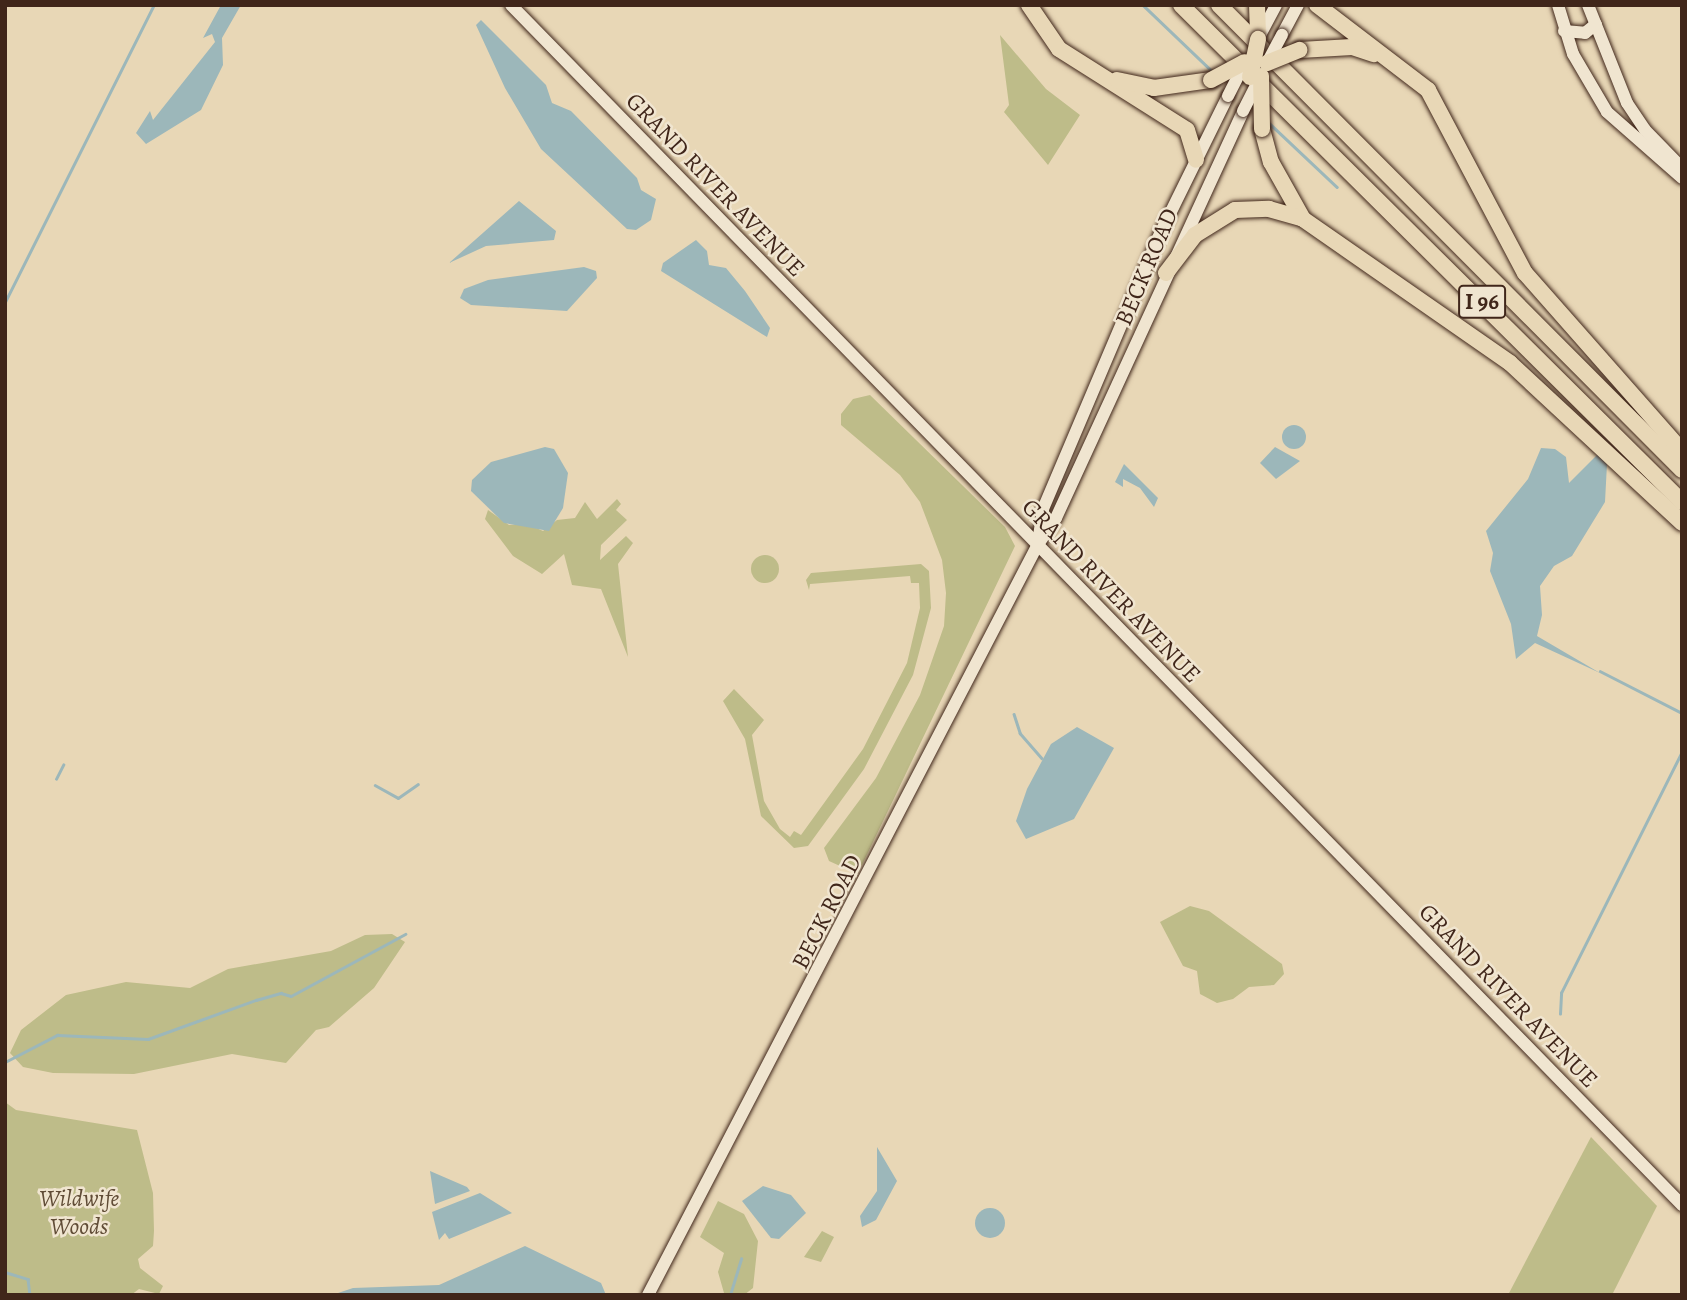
<!DOCTYPE html>
<style>
body{margin:0}
#map{position:relative;width:1687px;height:1300px;overflow:hidden;background:#e8d7b6;font-family:Alegreya,serif}
div>[style]{position:absolute}
[style*='--x']{left:calc(var(--x)*1px);top:calc(var(--y)*1px);width:calc(var(--w)*1px);rotate:calc(var(--a)*1deg)}
.green>*{inset:0;background:#bebc89}
.round{border-radius:50%}
.water>*{inset:0;background:#9cb7ba}
.stream>*{height:2.5px;margin:-1.25px;padding:0 1.25px;transform-origin:1.25px;border-radius:1.25px;background:#9cb7ba}
.roads{filter:drop-shadow(0 0 2px #40261a) drop-shadow(0 0 2px #40261a)}
.secondary>*{height:12px;margin:-6px;padding:0 6px;transform-origin:6px;border-radius:6px;background:#f0e5d0}
.motorway>*{height:16px;margin:-8px;padding:0 8px;transform-origin:8px;border-radius:8px;background:#e8d7b6}
.bridges{filter:drop-shadow(0 0 2px #40261a) drop-shadow(0 0 2px #40261a)}
.secondary-bridge>*{height:12px;margin:-6px;padding:0 6px;transform-origin:6px;border-radius:6px;background:#f0e5d0}
.motorway-bridge>*{height:16px;margin:-8px;padding:0 8px;transform-origin:8px;border-radius:8px;background:#e8d7b6}
span{translate:-50% -50%;white-space:nowrap;text-align:center;line-height:1.15;-webkit-text-stroke:5px #f0e5d0;paint-order:stroke}
.shield-label span{padding:2px 5px;background:#f0e5d0;border:2px solid;border-radius:5px;-webkit-text-stroke-width:0}
.shield-label{font-size:23px;color:#40261a;font-weight:700}
.street-label{font-size:24px;color:#40261a}
.park-label{font-size:24px;color:#604c36;font-style:italic}
.frame{position:absolute;inset:0;border:7px solid #40261a;pointer-events:none}
</style>
<div id="map">
<div class="green">
<i style="clip-path:polygon(1000px 35px,1046px 89px,1080px 115px,1048px 165px,1004px 112px,1009px 105px)"></i>
<i style="clip-path:polygon(870px 395px,1005px 527px,1015px 546px,862px 865px,851px 871px,829px 861px,824px 848px,876px 778px,920px 695px,944px 626px,946px 593px,942px 560px,920px 502px,900px 475px,841px 425px,841px 414px,853px 399px)"></i>
<i style="clip-path:polygon(617px 499px,621px 504px,616px 510px,627px 520px,601px 545px,600px 560px,626px 536px,633px 543px,618px 564px,628px 657px,601px 589px,572px 585px,564px 554px,542px 574px,513px 556px,485px 519px,488px 510px,509px 525px,527px 524px,543px 531px,557px 520px,575px 518px,585px 502px,597px 519px)"></i>
<i class="round" style="left:751px;top:555px;width:28px;height:28px"></i>
<i style="clip-path:polygon(921px 564px,929px 571px,931px 608px,913px 675px,864px 769px,808px 846px,794px 848px,761px 816px,745px 739px,723px 701px,734px 689px,764px 720px,752px 735px,764px 801px,780px 829px,790px 837px,794px 831px,801px 835px,863px 749px,907px 663px,920px 608px,919px 583px,911px 583px,910px 576px,810px 584px,809px 590px,806px 580px,811px 573px)"></i>
<i style="clip-path:polygon(1190px 906px,1209px 911px,1282px 964px,1284px 974px,1274px 985px,1249px 987px,1233px 999px,1217px 1003px,1200px 994px,1197px 971px,1183px 966px,1160px 922px)"></i>
<i style="clip-path:polygon(392px 934px,405px 942px,374px 988px,329px 1027px,316px 1030px,286px 1063px,232px 1054px,134px 1074px,53px 1073px,23px 1067px,10px 1053px,21px 1030px,66px 995px,126px 982px,190px 988px,228px 969px,331px 951px,365px 935px)"></i>
<i style="clip-path:polygon(5px 1102px,16px 1110px,137px 1130px,153px 1193px,154px 1231px,153px 1246px,138px 1259px,140px 1268px,163px 1286px,159px 1294px,139px 1289px,131px 1295px,5px 1295px)"></i>
<i style="clip-path:polygon(1591px 1137px,1657px 1206px,1612px 1295px,1508px 1295px)"></i>
<i style="clip-path:polygon(718px 1201px,744px 1214px,758px 1241px,753px 1288px,744px 1295px,724px 1293px,718px 1272px,724px 1253px,700px 1237px)"></i>
<i style="clip-path:polygon(822px 1231px,834px 1237px,821px 1262px,804px 1257px)"></i>
</div>
<div class="water">
<i style="clip-path:polygon(221px 5px,241px 5px,222px 38px,223px 65px,201px 110px,146px 144px,136px 133px,150px 111px,153px 120px,215px 42px,212px 34px,203px 38px)"></i>
<i style="clip-path:polygon(481px 20px,546px 85px,552px 103px,571px 111px,637px 178px,641px 190px,656px 199px,651px 220px,636px 230px,627px 229px,541px 149px,505px 88px,476px 25px)"></i>
<i style="clip-path:polygon(519px 201px,556px 231px,554px 240px,486px 246px,449px 263px)"></i>
<i style="clip-path:polygon(696px 240px,707px 251px,709px 265px,726px 268px,745px 291px,770px 328px,767px 337px,661px 271px,663px 263px)"></i>
<i style="clip-path:polygon(584px 267px,596px 271px,597px 278px,567px 311px,471px 305px,460px 298px,464px 289px,488px 280px)"></i>
<i class="round" style="left:1282px;top:425px;width:24px;height:24px"></i>
<i style="clip-path:polygon(545px 447px,554px 449px,568px 473px,563px 508px,549px 531px,504px 523px,471px 491px,472px 480px,491px 462px)"></i>
<i style="clip-path:polygon(1275px 447px,1300px 461px,1276px 479px,1260px 463px)"></i>
<i style="clip-path:polygon(1541px 448px,1555px 449px,1566px 457px,1569px 483px,1598px 454px,1607px 464px,1605px 502px,1572px 556px,1554px 566px,1540px 586px,1542px 615px,1537px 636px,1600px 673px,1535px 643px,1516px 659px,1511px 624px,1490px 571px,1493px 553px,1486px 531px,1528px 479px)"></i>
<i style="clip-path:polygon(1124px 464px,1158px 498px,1154px 507px,1140px 488px,1123px 479px,1123px 487px,1115px 482px)"></i>
<i style="clip-path:polygon(1077px 727px,1114px 748px,1074px 819px,1026px 839px,1016px 821px,1027px 789px,1051px 744px)"></i>
<i style="clip-path:polygon(877px 1147px,897px 1181px,876px 1220px,862px 1227px,860px 1216px,877px 1191px)"></i>
<i style="clip-path:polygon(430px 1171px,467px 1187px,470px 1191px,435px 1204px)"></i>
<i style="clip-path:polygon(763px 1186px,791px 1195px,806px 1213px,779px 1239px,771px 1238px,742px 1201px)"></i>
<i style="clip-path:polygon(480px 1193px,512px 1213px,449px 1239px,445px 1233px,439px 1240px,432px 1212px)"></i>
<i class="round" style="left:975px;top:1208px;width:30px;height:30px"></i>
<i style="clip-path:polygon(525px 1246px,601px 1283px,606px 1295px,332px 1295px,353px 1288px,439px 1285px)"></i>
</div>
<div class="stream">
<i style="--x:1143;--y:5;--w:97;--a:43.7"></i>
<i style="--x:1267;--y:121;--w:96;--a:43.3"></i>
<i style="--x:5;--y:302;--w:332;--a:-63.4"></i>
<i style="--x:1600;--y:671;--w:92;--a:27.1"></i>
<i style="--x:1014;--y:714;--w:20;--a:72"></i>
<i style="--x:1020;--y:733;--w:33;--a:49"></i>
<i style="--x:56;--y:779;--w:16;--a:-63"></i>
<i style="--x:375;--y:785;--w:26;--a:29"></i>
<i style="--x:398;--y:798;--w:24;--a:-35"></i>
<i style="--x:1560;--y:1014;--w:21;--a:-87"></i>
<i style="--x:1561;--y:993;--w:271;--a:-63.4"></i>
<i style="--x:5;--y:1062;--w:59;--a:-27.4"></i>
<i style="--x:57;--y:1035;--w:91;--a:2.5"></i>
<i style="--x:148;--y:1039;--w:115;--a:-19.9"></i>
<i style="--x:256;--y:1000;--w:26;--a:-16"></i>
<i style="--x:281;--y:993;--w:10;--a:17"></i>
<i style="--x:291;--y:996;--w:130;--a:-28.5"></i>
<i style="--x:5;--y:1272;--w:24;--a:17"></i>
<i style="--x:28;--y:1279;--w:16;--a:83"></i>
<i style="--x:730;--y:1295;--w:38;--a:-73"></i>
</div>
<div class="roads">
<div class="secondary">
<i style="--x:511;--y:5;--w:1677;--a:45.7"></i>
<i style="--x:1558;--y:5;--w:51;--a:73"></i>
<i style="--x:1573;--y:54;--w:67;--a:59.6"></i>
<i style="--x:1607;--y:112;--w:100;--a:41.3"></i>
<i style="--x:1588;--y:5;--w:105;--a:68.3"></i>
<i style="--x:1627;--y:103;--w:32;--a:56"></i>
<i style="--x:1645;--y:130;--w:53;--a:45.8"></i>
<i style="--x:1564;--y:31;--w:21;--a:5"></i>
<i style="--x:1585;--y:33;--w:14;--a:-39"></i>
<i style="--x:1282;--y:35;--w:34;--a:-62"></i>
<i style="--x:1258;--y:39;--w:38;--a:-62"></i>
<i style="--x:1038;--y:542;--w:33;--a:-81"></i>
<i style="--x:1043;--y:509;--w:299;--a:-67"></i>
<i style="--x:1160;--y:234;--w:154;--a:-63.8"></i>
<i style="--x:648;--y:1295;--w:844;--a:-62.55"></i>
<i style="--x:1037;--y:546;--w:34;--a:-56"></i>
<i style="--x:1056;--y:518;--w:448;--a:-65.3"></i>
</div>
<div class="motorway">
<i style="--x:1029;--y:5;--w:53;--a:55.7"></i>
<i style="--x:1059;--y:49;--w:151;--a:32.3"></i>
<i style="--x:1187;--y:130;--w:31;--a:73"></i>
<i style="--x:1181;--y:5;--w:706;--a:44.77"></i>
<i style="--x:1219;--y:5;--w:656;--a:45.12"></i>
<i style="--x:1257;--y:5;--w:34;--a:88"></i>
<i style="--x:1317;--y:5;--w:140;--a:37.4"></i>
<i style="--x:1428;--y:90;--w:207;--a:62.1"></i>
<i style="--x:1525;--y:273;--w:237;--a:48.6"></i>
<i style="--x:1300;--y:50;--w:52;--a:-3.3"></i>
<i style="--x:1352;--y:47;--w:23;--a:18"></i>
<i style="--x:1117;--y:80;--w:38;--a:12"></i>
<i style="--x:1154;--y:88;--w:58;--a:-8"></i>
<i style="--x:1262;--y:129;--w:34;--a:75"></i>
<i style="--x:1271;--y:162;--w:65;--a:60.7"></i>
<i style="--x:1303;--y:219;--w:252;--a:34.8"></i>
<i style="--x:1510;--y:363;--w:235;--a:42.9"></i>
<i style="--x:1166;--y:273;--w:48;--a:-52.7"></i>
<i style="--x:1195;--y:235;--w:47;--a:-32"></i>
<i style="--x:1235;--y:210;--w:34;--a:-2"></i>
<i style="--x:1269;--y:209;--w:35;--a:16"></i>
</div>
</div>
<div class="bridges">
<div class="secondary-bridge">
<i style="--x:1267;--y:63;--w:32;--a:-62"></i>
<i style="--x:1228;--y:96;--w:39;--a:-63"></i>
<i style="--x:1243;--y:111;--w:37;--a:-63"></i>
</div>
<div class="motorway-bridge">
<i style="--x:1267;--y:63;--w:35;--a:-22"></i>
<i style="--x:1261;--y:76;--w:53;--a:88.9"></i>
<i style="--x:1250;--y:77;--w:39;--a:-78"></i>
<i style="--x:1211;--y:80;--w:38;--a:-28"></i>
</div>
</div>
<div class="shield-label">
<span style="left:1482px;top:302px">I 96</span>
</div>
<div class="street-label">
<span style="left:715px;top:185px;rotate:46deg">GRAND RIVER AVENUE</span>
<span style="left:1147px;top:267px;rotate:-67deg">BECK ROAD</span>
<span style="left:1111px;top:591px;rotate:46deg">GRAND RIVER AVENUE</span>
<span style="left:827px;top:912px;rotate:-63deg">BECK ROAD</span>
<span style="left:1508px;top:996px;rotate:46deg">GRAND RIVER AVENUE</span>
</div>
<div class="park-label">
<span style="left:79px;top:1213px">Wildwife<br>Woods</span>
</div>
<div class="frame"></div>
</div>
